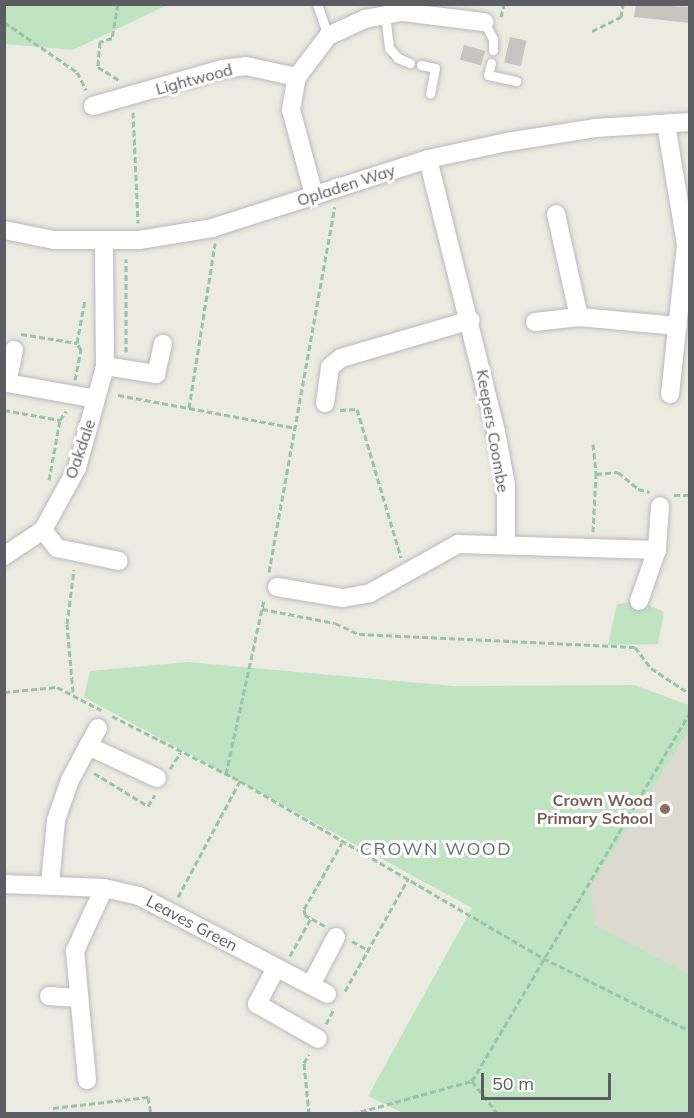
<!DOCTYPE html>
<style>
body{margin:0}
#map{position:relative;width:694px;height:1118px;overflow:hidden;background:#ecebe2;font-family:Mulish,sans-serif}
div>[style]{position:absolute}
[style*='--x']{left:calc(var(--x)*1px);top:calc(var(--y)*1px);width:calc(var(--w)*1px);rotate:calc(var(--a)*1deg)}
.education>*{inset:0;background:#dcdad0}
.green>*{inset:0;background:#c0e3c2}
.building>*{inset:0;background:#c8c5c0;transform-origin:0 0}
.path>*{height:3px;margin-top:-1.5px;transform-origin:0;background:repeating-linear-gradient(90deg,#9ac3a9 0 6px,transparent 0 9px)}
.roads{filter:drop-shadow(0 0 2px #b8b9be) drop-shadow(0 0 2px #b8b9be)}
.lane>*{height:9px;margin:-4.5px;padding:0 4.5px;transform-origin:4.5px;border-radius:4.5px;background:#fff}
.street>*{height:18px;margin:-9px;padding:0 9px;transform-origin:9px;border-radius:9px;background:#fff}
.dots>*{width:16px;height:16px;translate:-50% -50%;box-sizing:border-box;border:3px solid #fff;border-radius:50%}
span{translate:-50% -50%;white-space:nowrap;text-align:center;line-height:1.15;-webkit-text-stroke:6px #fff;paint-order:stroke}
.street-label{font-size:16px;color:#5b5d62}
.education-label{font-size:16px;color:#785e54;font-weight:700}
.right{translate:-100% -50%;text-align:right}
.neighbourhood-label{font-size:18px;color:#6c6f74;letter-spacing:1.5px}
.frame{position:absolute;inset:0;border:6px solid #5b5d62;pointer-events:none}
.scale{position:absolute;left:481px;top:1073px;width:130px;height:27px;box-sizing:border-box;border:3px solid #5b5d62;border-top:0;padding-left:8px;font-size:18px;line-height:21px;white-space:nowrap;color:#5b5d62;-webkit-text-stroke:4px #fff;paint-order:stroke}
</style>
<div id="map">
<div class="education">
<i style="clip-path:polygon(689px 731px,689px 974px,593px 925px,591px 887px)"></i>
</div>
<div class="green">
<i style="clip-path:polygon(4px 5px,5px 4px,167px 5px,73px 50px,5px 44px)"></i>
<i style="clip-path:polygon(639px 601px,664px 612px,658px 644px,608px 645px,617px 604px)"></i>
<i style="clip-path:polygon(188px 662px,453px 686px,634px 685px,689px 705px,689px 731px,591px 887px,594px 925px,689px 974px,689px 1113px,403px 1113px,368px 1096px,472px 908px,84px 697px,90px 671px)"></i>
</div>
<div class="building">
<i style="clip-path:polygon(636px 4px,690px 7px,690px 23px,634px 17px)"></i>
<i style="left:510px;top:37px;width:17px;height:26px;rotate:13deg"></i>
<i style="left:464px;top:45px;width:22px;height:15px;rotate:16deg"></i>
</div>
<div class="path">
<i style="--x:118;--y:4;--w:35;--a:100"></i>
<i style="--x:112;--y:38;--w:13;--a:162"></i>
<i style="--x:100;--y:42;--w:25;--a:95"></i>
<i style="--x:98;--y:67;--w:25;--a:32"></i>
<i style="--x:501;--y:17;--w:13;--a:-77"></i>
<i style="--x:4;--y:22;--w:88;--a:34.4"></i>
<i style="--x:77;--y:72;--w:20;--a:63"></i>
<i style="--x:592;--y:31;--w:32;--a:-26"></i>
<i style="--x:621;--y:17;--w:13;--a:-81"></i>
<i style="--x:133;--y:112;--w:111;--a:87.4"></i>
<i style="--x:21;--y:334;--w:57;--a:9.1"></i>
<i style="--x:77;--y:343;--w:45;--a:-79.7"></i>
<i style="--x:126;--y:352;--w:93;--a:-90"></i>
<i style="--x:75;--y:380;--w:31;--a:-79"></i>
<i style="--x:81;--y:350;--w:8;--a:-120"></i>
<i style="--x:118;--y:395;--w:181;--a:10.5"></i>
<i style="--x:189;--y:408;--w:167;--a:-81"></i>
<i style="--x:4;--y:410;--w:57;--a:10.1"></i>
<i style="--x:340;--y:410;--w:17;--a:-3"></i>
<i style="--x:357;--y:409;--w:155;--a:73.5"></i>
<i style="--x:593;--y:444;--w:30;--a:84"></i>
<i style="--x:596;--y:474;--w:22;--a:-5"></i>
<i style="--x:618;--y:472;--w:26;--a:40"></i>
<i style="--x:638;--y:489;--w:12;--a:14"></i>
<i style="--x:49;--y:480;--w:61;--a:-79.6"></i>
<i style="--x:60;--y:420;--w:11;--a:-56"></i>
<i style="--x:674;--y:495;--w:16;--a:0"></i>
<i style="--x:593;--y:532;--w:58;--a:-87"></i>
<i style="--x:269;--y:572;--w:371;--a:-79.8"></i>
<i style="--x:262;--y:609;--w:74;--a:10.9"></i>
<i style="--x:335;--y:623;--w:26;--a:25"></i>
<i style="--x:359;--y:634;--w:276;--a:2.7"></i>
<i style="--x:635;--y:647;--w:26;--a:53"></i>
<i style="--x:651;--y:668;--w:47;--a:33.7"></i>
<i style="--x:4;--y:692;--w:53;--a:-5.4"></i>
<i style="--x:57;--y:687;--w:50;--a:27.6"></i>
<i style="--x:73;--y:692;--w:68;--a:-95"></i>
<i style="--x:67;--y:624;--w:55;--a:-82.7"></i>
<i style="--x:112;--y:716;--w:144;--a:26.9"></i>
<i style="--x:240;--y:781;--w:351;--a:30.3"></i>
<i style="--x:543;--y:958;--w:164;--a:26.4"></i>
<i style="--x:170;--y:769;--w:19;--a:-58"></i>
<i style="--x:94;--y:773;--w:63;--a:31.4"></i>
<i style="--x:148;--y:806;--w:13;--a:-58"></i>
<i style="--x:226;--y:774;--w:179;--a:-77.7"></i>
<i style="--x:178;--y:897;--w:132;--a:-61.9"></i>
<i style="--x:325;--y:926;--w:23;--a:-151"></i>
<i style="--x:305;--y:915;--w:6;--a:-99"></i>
<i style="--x:304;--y:909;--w:76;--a:-60.1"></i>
<i style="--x:352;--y:941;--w:18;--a:29"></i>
<i style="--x:290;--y:956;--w:43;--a:-61.1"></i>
<i style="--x:345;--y:991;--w:129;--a:-60.6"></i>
<i style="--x:326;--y:1024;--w:17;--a:-62"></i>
<i style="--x:472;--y:1081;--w:42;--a:51.8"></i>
<i style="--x:53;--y:1108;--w:96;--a:-6.6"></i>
<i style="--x:148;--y:1097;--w:17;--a:80"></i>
<i style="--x:309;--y:1114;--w:51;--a:-95.6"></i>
<i style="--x:304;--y:1063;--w:10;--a:-61"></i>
<i style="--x:352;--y:1114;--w:124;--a:-15.4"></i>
<i style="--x:472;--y:1081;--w:429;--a:-59.4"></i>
</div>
<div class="roads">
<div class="lane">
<i style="--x:317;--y:4;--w:34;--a:71"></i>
<i style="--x:385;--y:15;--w:33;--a:83"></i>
<i style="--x:389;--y:48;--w:13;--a:48"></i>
<i style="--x:398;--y:58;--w:13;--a:23"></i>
<i style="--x:484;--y:22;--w:19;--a:62"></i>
<i style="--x:493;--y:39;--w:11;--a:90"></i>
<i style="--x:491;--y:63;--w:12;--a:104"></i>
<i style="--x:488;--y:75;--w:29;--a:12"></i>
<i style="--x:421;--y:65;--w:14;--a:12"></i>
<i style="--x:435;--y:68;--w:26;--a:101"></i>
</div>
<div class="street">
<i style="--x:93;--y:106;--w:134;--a:-16"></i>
<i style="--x:222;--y:69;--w:24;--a:-7"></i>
<i style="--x:246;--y:66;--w:52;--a:12.2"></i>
<i style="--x:666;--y:124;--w:123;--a:80.6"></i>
<i style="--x:686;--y:245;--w:150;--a:96.1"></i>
<i style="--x:428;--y:159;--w:281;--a:76"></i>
<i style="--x:496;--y:432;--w:54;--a:79.3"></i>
<i style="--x:506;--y:485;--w:59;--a:90"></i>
<i style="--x:314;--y:195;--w:88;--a:-105.1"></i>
<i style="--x:291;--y:110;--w:34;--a:-80"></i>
<i style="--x:297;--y:77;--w:51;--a:-52.9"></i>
<i style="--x:328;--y:36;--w:41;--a:-24.7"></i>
<i style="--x:365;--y:19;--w:38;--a:-11"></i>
<i style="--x:402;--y:12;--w:83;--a:7"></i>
<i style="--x:556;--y:214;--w:106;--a:77.4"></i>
<i style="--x:4;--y:230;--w:51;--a:11.3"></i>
<i style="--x:54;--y:240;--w:85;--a:0"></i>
<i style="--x:139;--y:240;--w:74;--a:-9.3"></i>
<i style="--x:212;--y:228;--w:227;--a:-17.7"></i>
<i style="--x:428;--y:159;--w:81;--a:-12.1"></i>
<i style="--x:507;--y:142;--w:89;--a:-9"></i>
<i style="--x:595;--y:128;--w:95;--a:-3.6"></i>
<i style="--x:535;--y:322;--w:44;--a:-6.5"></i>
<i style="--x:579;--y:317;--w:99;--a:5.2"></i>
<i style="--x:14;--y:350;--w:34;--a:102"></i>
<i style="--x:7;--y:383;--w:90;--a:10.2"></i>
<i style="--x:105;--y:366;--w:52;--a:8.9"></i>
<i style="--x:156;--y:374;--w:31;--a:-77"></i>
<i style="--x:325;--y:403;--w:36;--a:-82"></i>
<i style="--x:330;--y:367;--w:14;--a:-39"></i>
<i style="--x:341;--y:358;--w:135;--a:-16.3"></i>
<i style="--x:43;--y:530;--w:23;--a:52"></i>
<i style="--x:57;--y:548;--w:63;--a:11.8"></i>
<i style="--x:4;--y:556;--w:47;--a:-33.7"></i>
<i style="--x:43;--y:530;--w:71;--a:-61.3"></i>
<i style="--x:77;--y:468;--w:106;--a:-74.6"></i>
<i style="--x:105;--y:366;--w:123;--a:-90.5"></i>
<i style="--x:277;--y:587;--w:67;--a:9.5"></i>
<i style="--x:343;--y:598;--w:27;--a:-10"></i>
<i style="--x:370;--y:593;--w:101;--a:-29.1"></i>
<i style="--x:458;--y:544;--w:199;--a:1.7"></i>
<i style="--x:639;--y:601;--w:54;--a:-70.6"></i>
<i style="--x:657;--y:550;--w:44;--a:-86.1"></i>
<i style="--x:88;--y:746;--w:76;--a:24.9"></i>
<i style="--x:4;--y:884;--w:100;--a:2.3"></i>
<i style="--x:104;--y:888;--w:36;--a:13"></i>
<i style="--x:139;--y:896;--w:212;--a:27.5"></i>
<i style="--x:50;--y:884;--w:64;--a:-84.6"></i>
<i style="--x:56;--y:820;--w:42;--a:-70.7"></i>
<i style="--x:70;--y:780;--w:59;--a:-61.7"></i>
<i style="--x:276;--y:968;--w:41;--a:117.8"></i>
<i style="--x:257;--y:1004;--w:70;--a:29.8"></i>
<i style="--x:311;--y:985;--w:54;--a:-62.5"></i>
<i style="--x:49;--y:996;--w:29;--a:4"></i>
<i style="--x:87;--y:1080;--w:130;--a:-95.3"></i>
<i style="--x:75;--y:951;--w:69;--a:-65.3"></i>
</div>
</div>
<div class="dots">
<i style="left:665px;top:809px;background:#8d6e63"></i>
</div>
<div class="street-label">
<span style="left:194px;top:79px;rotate:-15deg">Lightwood</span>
<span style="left:346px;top:185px;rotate:-18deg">Opladen Way</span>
<span style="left:493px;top:431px;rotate:80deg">Keepers Coombe</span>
<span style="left:80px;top:449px;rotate:-71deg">Oakdale</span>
<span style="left:192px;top:923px;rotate:28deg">Leaves Green</span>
</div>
<div class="education-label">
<span class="right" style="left:653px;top:809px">Crown Wood<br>Primary School</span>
</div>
<div class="neighbourhood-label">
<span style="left:436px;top:849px">CROWN WOOD</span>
</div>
<div class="frame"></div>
<div class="scale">50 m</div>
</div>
